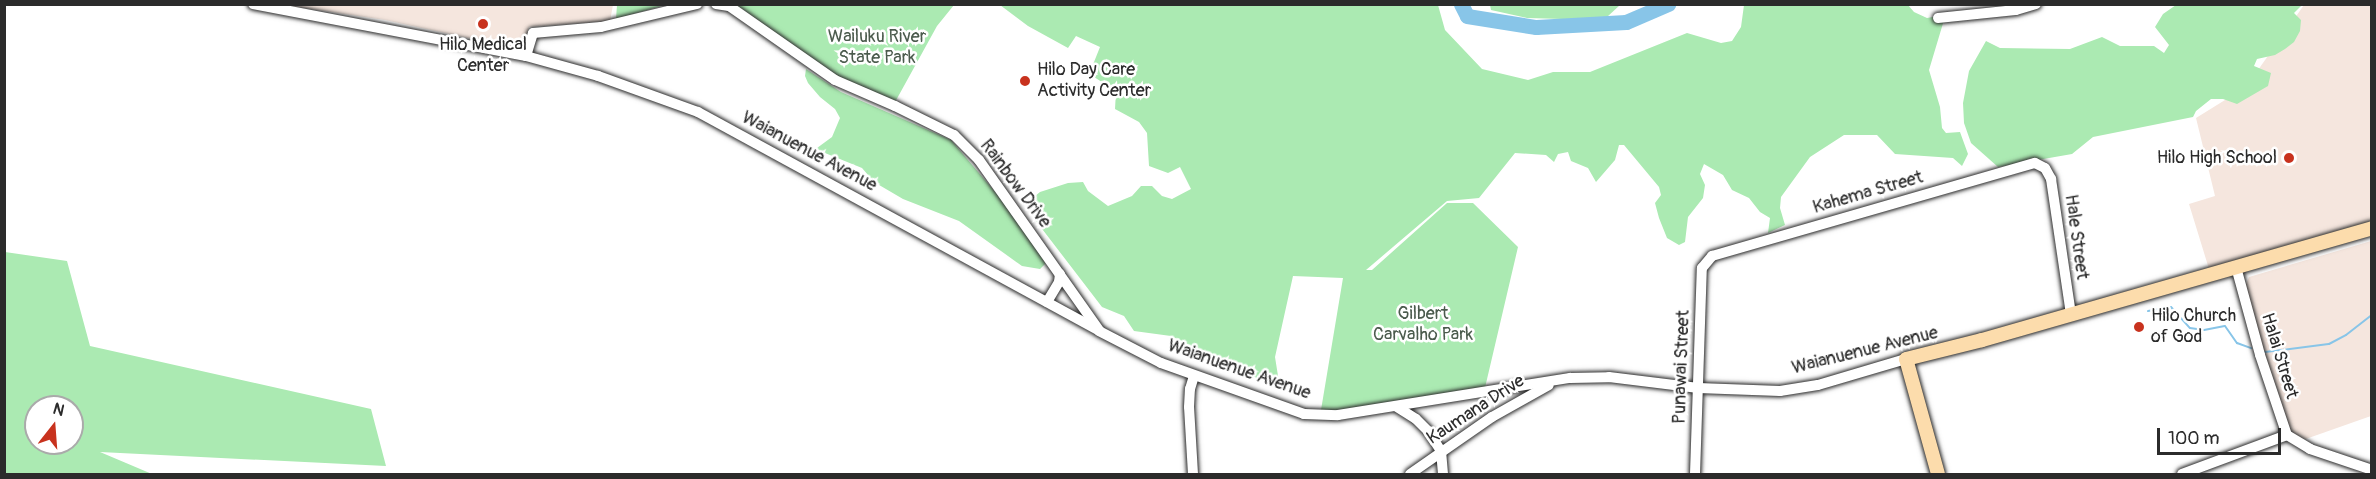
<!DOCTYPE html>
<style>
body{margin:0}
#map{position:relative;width:2376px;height:479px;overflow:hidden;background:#fff;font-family:Pangolin,sans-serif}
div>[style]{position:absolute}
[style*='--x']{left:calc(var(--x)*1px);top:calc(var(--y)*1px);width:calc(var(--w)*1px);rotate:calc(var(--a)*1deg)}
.built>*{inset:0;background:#f5e6de}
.green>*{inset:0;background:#abeab2}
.stream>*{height:2px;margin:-1px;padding:0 1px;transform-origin:1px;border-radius:1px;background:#88c5e8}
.river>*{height:15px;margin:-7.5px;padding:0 7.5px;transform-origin:7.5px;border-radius:7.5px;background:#88c5e8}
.roads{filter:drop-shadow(0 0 2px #2b2b2b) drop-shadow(0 0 2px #2b2b2b)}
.minor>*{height:10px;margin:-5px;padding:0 5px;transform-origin:5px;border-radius:5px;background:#fff}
.major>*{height:14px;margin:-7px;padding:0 7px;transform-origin:7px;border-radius:7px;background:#fcdcac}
.dots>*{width:16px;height:16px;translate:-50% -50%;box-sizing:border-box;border:3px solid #fff;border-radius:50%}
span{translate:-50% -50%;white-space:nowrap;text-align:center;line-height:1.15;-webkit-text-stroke:5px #fff;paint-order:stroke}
.park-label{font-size:18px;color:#4b5b4d}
.poi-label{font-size:18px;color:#2b2b2b}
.left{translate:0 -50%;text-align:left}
.right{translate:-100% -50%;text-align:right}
.street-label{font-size:18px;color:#2b2b2b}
.frame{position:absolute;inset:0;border:6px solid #2b2b2b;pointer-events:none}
.north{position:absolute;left:24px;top:395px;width:60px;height:60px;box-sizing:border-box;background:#fff;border:2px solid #aaa;border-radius:50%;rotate:17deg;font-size:16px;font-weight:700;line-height:24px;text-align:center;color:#2b2b2b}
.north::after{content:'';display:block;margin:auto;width:21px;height:27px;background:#c8321e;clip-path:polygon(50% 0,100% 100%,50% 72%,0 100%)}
.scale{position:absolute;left:2157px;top:428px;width:124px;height:27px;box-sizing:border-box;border:3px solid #2b2b2b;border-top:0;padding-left:8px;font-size:18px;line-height:21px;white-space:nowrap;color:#2b2b2b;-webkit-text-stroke:4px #fff;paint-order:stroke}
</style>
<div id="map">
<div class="built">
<i style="clip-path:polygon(283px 5px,613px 5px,610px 21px,529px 27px,522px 50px,385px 20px)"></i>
<i style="clip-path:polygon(2304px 5px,2371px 5px,2371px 221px,2209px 269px,2189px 204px,2215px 196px,2196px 118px,2246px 87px)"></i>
<i style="clip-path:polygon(2371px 241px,2371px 416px,2300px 441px,2286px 427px,2245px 293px,2246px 284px,2249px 277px)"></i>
</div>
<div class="green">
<i style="clip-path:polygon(617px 5px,665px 5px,616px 19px)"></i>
<i style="clip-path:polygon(732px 5px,954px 5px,937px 26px,894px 104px,836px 76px,741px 8px)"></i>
<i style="clip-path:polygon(1000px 5px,1438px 5px,1445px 30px,1482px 69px,1528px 80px,1553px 72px,1590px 72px,1687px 33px,1721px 43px,1732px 41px,1741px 27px,1744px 5px,1908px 5px,1914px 12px,1927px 18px,1938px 16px,1944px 20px,1929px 70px,1940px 107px,1942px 128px,1946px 133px,1960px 132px,1968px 154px,1962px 166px,1953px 158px,1895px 154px,1877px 135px,1844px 135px,1810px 157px,1781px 197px,1780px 208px,1785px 225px,1768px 233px,1770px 218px,1760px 212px,1749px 198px,1732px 190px,1723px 175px,1704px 164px,1700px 174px,1705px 185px,1703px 198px,1688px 217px,1685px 242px,1679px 245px,1667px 238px,1659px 218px,1655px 203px,1661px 195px,1659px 187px,1624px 145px,1619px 145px,1615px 160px,1596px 182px,1588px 168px,1571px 161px,1568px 152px,1558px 154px,1554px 162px,1546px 155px,1515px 153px,1479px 198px,1447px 201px,1366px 270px,1372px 270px,1447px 203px,1473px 203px,1518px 247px,1484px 392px,1320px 416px,1343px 278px,1293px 276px,1275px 357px,1279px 382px,1269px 384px,1171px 336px,1134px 331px,1124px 316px,1102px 307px,1036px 221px,1029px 201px,1040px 192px,1068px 183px,1083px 182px,1088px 191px,1108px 206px,1132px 196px,1141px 186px,1152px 186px,1162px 196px,1172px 199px,1191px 189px,1180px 167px,1168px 173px,1149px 166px,1147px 133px,1139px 122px,1115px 109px,1116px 91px,1094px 77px,1092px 67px,1100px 47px,1076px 36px,1068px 48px,1028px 26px)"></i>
<i style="clip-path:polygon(1490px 5px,1490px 4px,1620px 5px,1607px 17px,1598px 20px,1527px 18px,1491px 10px)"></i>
<i style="clip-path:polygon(2176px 5px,2302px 5px,2294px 13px,2301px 20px,2300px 31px,2294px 42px,2285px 49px,2275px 55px,2257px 59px,2254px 66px,2271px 73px,2268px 86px,2237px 104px,2223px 99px,2211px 99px,2196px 111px,2193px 117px,2093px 137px,2072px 154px,1998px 167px,1971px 143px,1964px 123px,1963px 103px,1969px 71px,1986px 41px,2000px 48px,2070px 49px,2102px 37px,2120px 46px,2154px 46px,2164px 53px,2169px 45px,2155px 27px,2163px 14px)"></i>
<i style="clip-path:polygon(806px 69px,841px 92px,951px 140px,1007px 206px,1044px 257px,1045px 264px,1040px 269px,1022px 266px,959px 221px,903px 199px,874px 182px,862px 168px,820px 151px,817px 148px,832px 137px,840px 118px,835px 109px,820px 97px,808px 83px,805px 76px)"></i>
<i style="clip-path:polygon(evenodd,5px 252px,67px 261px,90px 346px,371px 409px,386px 466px,100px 452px,152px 474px,5px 474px,5px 252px,36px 407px,72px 407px,72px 443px,36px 443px,36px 407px)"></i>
</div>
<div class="stream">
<i style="--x:2148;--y:311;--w:23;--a:-10"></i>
<i style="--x:2171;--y:307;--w:28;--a:48"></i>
<i style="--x:2190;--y:328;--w:14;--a:8"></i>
<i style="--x:2204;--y:330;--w:21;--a:-11"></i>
<i style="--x:2225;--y:326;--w:21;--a:55"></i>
<i style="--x:2237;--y:343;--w:15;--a:20"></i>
<i style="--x:2265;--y:352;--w:64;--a:-7.1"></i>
<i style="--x:2329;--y:344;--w:19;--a:-28"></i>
<i style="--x:2346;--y:335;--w:33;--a:-38"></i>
</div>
<div class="river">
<i style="--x:1461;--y:4;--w:13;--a:63"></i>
<i style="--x:1467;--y:16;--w:70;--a:9.1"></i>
<i style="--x:1536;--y:27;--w:90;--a:-3.2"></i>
<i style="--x:1626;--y:22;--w:46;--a:-23.2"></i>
</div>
<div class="roads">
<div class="minor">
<i style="--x:253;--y:4;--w:278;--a:10.8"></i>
<i style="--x:526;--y:56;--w:75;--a:15.5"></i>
<i style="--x:598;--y:76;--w:106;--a:19.8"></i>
<i style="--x:698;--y:112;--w:457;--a:28.6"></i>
<i style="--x:1099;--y:331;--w:70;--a:27.3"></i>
<i style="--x:1161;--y:363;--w:152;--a:19.6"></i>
<i style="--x:1304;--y:414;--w:34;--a:2"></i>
<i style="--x:1338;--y:415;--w:235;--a:-9.1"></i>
<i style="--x:1570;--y:378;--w:39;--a:-1"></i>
<i style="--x:1609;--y:377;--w:90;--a:7"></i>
<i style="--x:1698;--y:388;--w:82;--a:2.1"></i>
<i style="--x:1780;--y:391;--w:38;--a:-9"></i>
<i style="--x:1818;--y:385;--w:92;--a:-16.5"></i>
<i style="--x:716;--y:4;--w:13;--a:9"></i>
<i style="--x:729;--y:6;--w:129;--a:34.9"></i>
<i style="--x:835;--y:80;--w:65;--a:23.4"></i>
<i style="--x:895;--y:106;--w:66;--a:26.2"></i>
<i style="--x:954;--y:135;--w:35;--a:45"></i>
<i style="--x:979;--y:160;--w:207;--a:54.8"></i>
<i style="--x:1938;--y:18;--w:78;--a:-5.9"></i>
<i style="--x:2016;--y:10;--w:21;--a:-17"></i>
<i style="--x:526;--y:56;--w:24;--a:-73"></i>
<i style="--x:533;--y:33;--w:68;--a:-5"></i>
<i style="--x:601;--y:27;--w:99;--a:-13.5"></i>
<i style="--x:2236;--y:267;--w:91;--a:74.7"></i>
<i style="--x:2260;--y:355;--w:84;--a:71.4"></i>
<i style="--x:2287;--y:435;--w:27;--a:31"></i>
<i style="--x:2310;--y:449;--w:65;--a:18.7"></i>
<i style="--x:1047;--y:302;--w:23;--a:-59"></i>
<i style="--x:1059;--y:282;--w:8;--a:-83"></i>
<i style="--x:1397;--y:407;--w:22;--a:32"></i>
<i style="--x:1416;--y:419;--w:17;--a:45"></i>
<i style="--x:1428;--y:431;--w:24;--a:57"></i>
<i style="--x:1441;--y:451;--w:23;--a:85"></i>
<i style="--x:1193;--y:474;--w:67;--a:-93.4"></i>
<i style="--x:1189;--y:407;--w:18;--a:-87"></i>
<i style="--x:1190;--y:389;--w:14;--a:-73"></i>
<i style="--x:1410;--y:474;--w:100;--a:-34.8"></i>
<i style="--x:1492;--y:417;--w:65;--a:-29.3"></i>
<i style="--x:1695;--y:474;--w:206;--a:-88.1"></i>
<i style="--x:1702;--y:268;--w:16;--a:-50"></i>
<i style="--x:1712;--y:256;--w:336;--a:-16.1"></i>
<i style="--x:2035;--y:163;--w:11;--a:27"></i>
<i style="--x:2045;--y:168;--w:13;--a:61"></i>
<i style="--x:2051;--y:179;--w:137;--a:81.6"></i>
<i style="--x:2182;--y:474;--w:112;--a:-20.4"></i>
</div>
<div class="major">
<i style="--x:1938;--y:474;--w:119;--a:-105.5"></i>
<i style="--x:1906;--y:359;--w:78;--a:-14"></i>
<i style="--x:1982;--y:340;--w:406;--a:-16"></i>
</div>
</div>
<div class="dots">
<i style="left:483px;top:24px;background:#c8321e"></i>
<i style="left:1025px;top:81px;background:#c8321e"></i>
<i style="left:2289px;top:158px;background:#c8321e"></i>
<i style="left:2139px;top:327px;background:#c8321e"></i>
</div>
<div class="park-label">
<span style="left:877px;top:48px">Wailuku River<br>State Park</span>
<span style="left:1423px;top:325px">Gilbert<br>Carvalho Park</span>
</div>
<div class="poi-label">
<span style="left:483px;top:56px">Hilo Medical<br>Center</span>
<span class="left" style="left:1037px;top:81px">Hilo Day Care<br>Activity Center</span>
<span class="right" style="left:2277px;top:158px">Hilo High School</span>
<span class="left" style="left:2151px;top:327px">Hilo Church<br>of God</span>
</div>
<div class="street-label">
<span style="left:809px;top:152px;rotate:28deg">Waianuenue Avenue</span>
<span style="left:1015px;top:184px;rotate:53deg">Rainbow Drive</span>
<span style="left:1868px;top:193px;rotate:-16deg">Kahema Street</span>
<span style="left:2076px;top:237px;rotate:82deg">Hale Street</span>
<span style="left:1865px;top:351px;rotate:-14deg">Waianuenue Avenue</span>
<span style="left:2279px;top:356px;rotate:73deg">Halai Street</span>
<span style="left:1682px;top:367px;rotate:-88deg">Punawai Street</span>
<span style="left:1239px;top:370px;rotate:19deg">Waianuenue Avenue</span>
<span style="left:1476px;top:410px;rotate:-33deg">Kaumana Drive</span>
</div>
<div class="frame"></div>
<div class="north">N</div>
<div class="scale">100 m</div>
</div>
